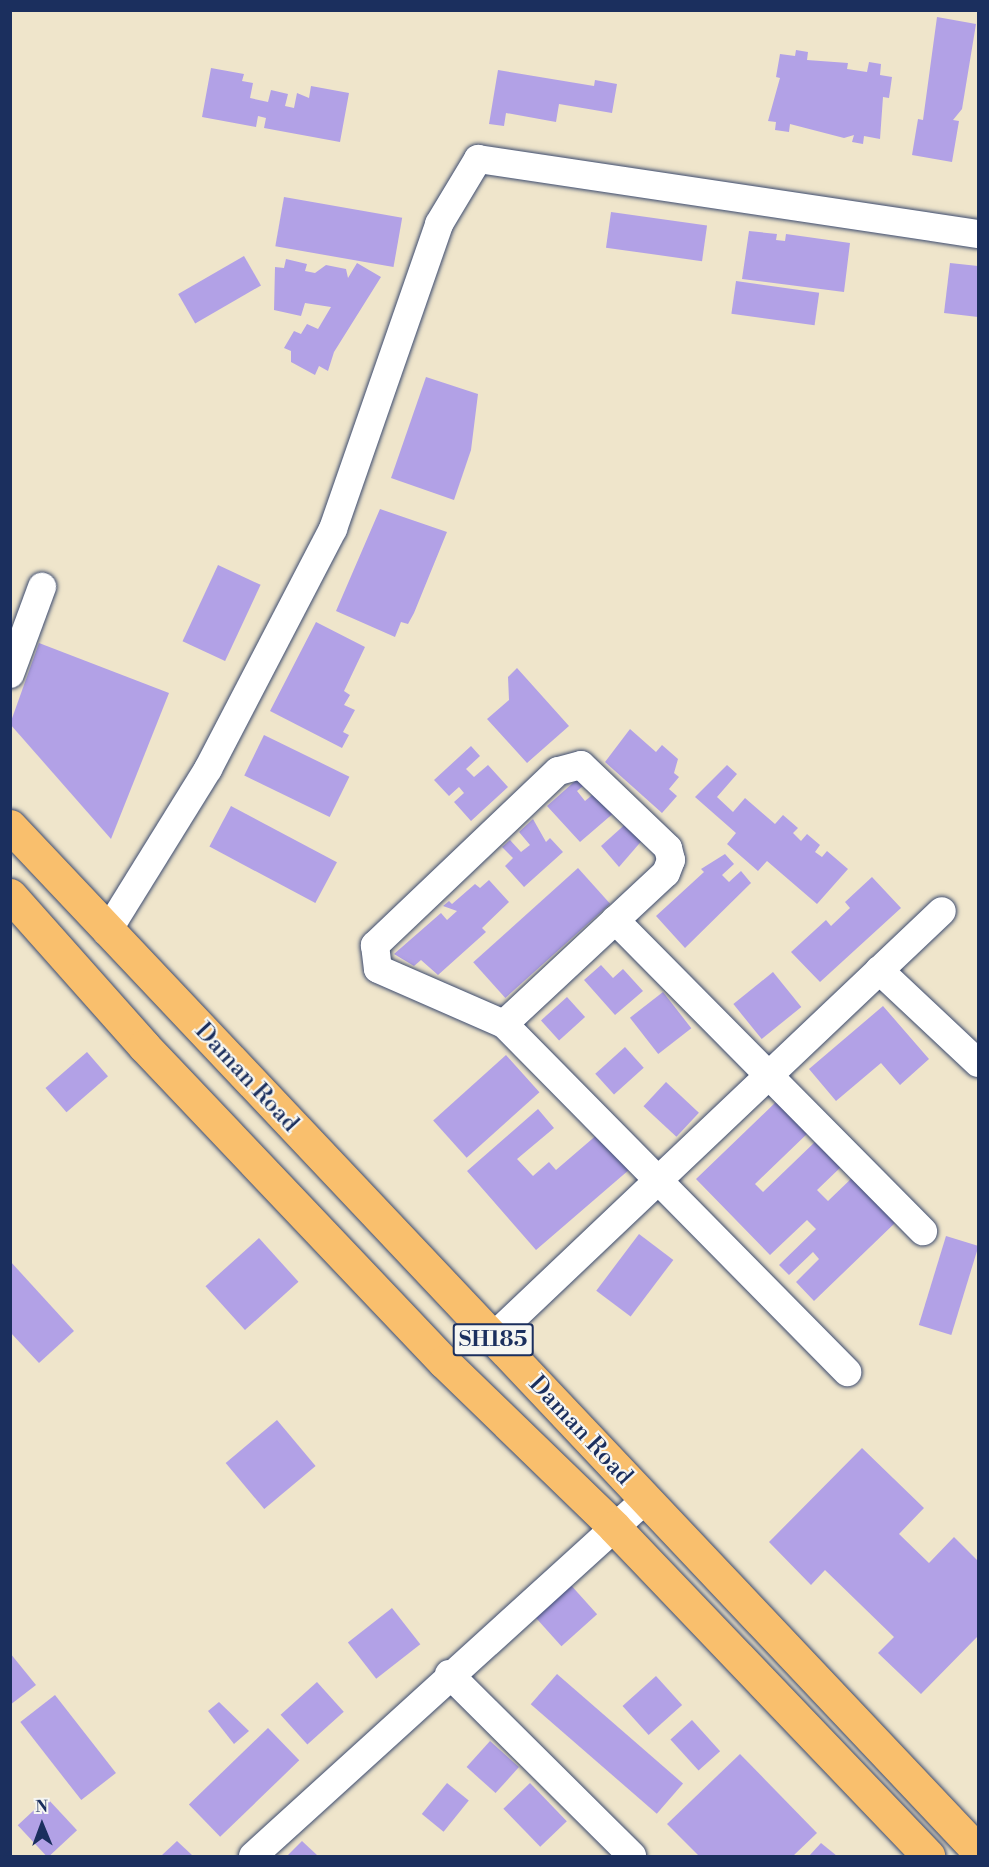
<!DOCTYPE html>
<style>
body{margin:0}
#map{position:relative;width:989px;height:1867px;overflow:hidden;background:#efe5cb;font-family:"Libre Bodoni",serif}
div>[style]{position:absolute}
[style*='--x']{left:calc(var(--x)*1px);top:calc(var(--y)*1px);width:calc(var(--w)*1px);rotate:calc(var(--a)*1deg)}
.building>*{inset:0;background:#b2a1e6;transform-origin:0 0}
.roads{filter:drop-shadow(0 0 2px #3b4a6e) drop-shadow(0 0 2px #3b4a6e)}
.minor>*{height:28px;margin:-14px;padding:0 14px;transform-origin:14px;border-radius:14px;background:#fff}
.major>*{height:33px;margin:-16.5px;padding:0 16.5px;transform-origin:16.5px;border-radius:16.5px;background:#f9bf6d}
span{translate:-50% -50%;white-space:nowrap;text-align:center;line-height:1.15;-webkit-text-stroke:4.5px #f6f6f2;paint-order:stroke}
.shield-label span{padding:2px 4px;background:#f6f6f2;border:2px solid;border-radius:4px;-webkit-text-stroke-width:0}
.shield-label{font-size:22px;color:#1b2f5e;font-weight:700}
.street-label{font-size:24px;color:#1b2f5e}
.frame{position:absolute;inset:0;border:12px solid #1b2f5e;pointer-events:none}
.north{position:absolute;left:12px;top:1795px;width:60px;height:60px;-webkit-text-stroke:4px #f6f6f2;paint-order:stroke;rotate:359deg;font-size:16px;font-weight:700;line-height:24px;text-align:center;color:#1b2f5e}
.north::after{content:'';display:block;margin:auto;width:21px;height:27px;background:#1b2f5e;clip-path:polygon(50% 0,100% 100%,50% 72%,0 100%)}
</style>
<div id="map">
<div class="building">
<i style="clip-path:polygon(937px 17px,976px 24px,962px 109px,953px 120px,959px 121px,952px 162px,912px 155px,918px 119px,923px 120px)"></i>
<i style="clip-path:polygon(796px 50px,808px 52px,807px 60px,848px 63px,847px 69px,867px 72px,869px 62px,881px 64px,880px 75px,892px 77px,889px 98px,883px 97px,880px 139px,864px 136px,863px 144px,852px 142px,854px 135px,844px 138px,790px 124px,789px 132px,775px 130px,776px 122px,768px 121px,780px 78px,776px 77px,780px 54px,795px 56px)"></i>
<i style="clip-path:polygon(211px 68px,244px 74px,242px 81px,253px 83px,250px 98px,268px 102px,271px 90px,288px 94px,285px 106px,294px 108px,297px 93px,309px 98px,311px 86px,349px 93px,340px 142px,264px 128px,266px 118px,258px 116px,256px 127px,202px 117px)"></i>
<i style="clip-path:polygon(498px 70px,594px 86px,595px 80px,617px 84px,612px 113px,559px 104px,556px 122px,506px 113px,504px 126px,489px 124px)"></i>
<i style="left:284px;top:197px;width:120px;height:50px;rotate:10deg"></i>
<i style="left:611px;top:212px;width:97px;height:36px;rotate:8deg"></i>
<i style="clip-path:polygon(749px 231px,777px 234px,776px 240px,785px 241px,786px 234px,850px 243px,844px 292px,742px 279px)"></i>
<i style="left:244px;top:256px;width:34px;height:76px;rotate:60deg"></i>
<i style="clip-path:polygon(286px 259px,307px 264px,305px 271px,315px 273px,326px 265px,346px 269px,348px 278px,357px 263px,381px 277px,334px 352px,328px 371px,319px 366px,315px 375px,291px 362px,291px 351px,284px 348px,294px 331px,301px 334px,307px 324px,318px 329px,331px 307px,305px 303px,301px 316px,274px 310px,275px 267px,284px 268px)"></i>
<i style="clip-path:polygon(950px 263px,978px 266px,978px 317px,944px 313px)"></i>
<i style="left:736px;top:281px;width:84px;height:33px;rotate:8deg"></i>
<i style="clip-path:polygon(426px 377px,478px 394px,471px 450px,454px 500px,391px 478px)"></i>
<i style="clip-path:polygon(380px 509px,447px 532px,414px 613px,408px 624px,401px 622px,395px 637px,336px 611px)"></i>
<i style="left:218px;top:565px;width:47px;height:84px;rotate:25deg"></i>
<i style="clip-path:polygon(316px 622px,365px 647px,344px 691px,350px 695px,344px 705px,355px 710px,343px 732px,349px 735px,342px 748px,270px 711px)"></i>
<i style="clip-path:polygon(39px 643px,169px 693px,111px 839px,10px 724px)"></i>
<i style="clip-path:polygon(517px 668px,569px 726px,527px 763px,487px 719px,509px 700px,508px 677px)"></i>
<i style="clip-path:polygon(630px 729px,656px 752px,662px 745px,678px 759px,674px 773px,679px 777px,669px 789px,677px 796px,662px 813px,605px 762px)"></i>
<i style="left:264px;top:735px;width:95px;height:45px;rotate:26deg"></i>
<i style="clip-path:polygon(471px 746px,480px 756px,466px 769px,474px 777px,488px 765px,508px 787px,471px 821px,454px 802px,464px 793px,459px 787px,449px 796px,434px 780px)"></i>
<i style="clip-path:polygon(727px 765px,737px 774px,717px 797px,733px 812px,745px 798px,775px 824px,783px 815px,798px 828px,793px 833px,801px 841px,807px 834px,820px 845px,815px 852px,822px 857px,827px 851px,848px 869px,817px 904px,767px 861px,758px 871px,727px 844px,736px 833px,695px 797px)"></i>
<i style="clip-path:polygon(583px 774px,589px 781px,577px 791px,585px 801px,598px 790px,616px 811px,580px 842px,547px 806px)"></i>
<i style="left:231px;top:806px;width:120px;height:46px;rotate:28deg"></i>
<i style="clip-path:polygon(533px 819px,546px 842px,550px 838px,563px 852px,524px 887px,505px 866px,513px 858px,502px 847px,510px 840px,521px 852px,530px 845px,519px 832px)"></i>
<i style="clip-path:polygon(630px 820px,645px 837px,619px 867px,601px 846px)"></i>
<i style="clip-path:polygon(725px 854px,734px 864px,722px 875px,729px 882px,741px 871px,751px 883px,685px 948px,656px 916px,704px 872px,701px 869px)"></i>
<i style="left:578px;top:868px;width:48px;height:141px;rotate:48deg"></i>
<i style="clip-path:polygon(872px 877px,901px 908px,820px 982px,791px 952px,826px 920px,831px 926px,850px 908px,845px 902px)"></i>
<i style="clip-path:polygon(489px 880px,509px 902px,482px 928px,486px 932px,438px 975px,421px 960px,414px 966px,394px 954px,441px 913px,447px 920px,457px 911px,443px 906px,449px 901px,452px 904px,475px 884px,480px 888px)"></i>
<i style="clip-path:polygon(601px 965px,613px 978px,623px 969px,643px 991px,615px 1015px,584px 980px)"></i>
<i style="left:773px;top:972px;width:45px;height:51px;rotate:51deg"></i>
<i style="left:663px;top:992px;width:46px;height:42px;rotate:52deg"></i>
<i style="left:567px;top:997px;width:27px;height:35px;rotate:48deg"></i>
<i style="clip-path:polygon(883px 1006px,929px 1059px,900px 1085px,881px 1063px,836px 1101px,809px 1069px)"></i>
<i style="left:625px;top:1047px;width:28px;height:40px;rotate:48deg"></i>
<i style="left:87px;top:1052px;width:32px;height:55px;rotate:49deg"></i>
<i style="left:506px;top:1055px;width:50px;height:98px;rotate:48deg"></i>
<i style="left:666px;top:1082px;width:45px;height:33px;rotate:43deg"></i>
<i style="clip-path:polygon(779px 1099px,810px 1131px,755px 1184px,763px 1192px,818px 1139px,843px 1165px,817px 1190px,828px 1201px,854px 1176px,897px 1221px,814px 1301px,796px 1282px,819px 1259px,813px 1252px,789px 1275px,779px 1265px,816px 1229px,807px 1220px,770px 1255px,696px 1179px)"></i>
<i style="clip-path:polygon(538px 1109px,554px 1128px,517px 1159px,533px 1176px,549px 1162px,556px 1170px,599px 1133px,630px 1169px,536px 1250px,467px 1171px)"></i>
<i style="left:639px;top:1234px;width:43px;height:71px;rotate:37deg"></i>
<i style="left:946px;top:1236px;width:34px;height:93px;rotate:17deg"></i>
<i style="left:259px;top:1238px;width:59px;height:72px;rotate:48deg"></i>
<i style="clip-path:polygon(10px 1261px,74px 1331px,39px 1363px,10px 1332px)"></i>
<i style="left:277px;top:1420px;width:60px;height:67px;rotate:50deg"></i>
<i style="clip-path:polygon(862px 1448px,924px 1508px,899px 1534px,929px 1563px,954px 1537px,978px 1561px,978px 1636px,921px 1694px,878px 1653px,894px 1637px,825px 1570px,811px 1585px,769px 1542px)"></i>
<i style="left:569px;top:1583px;width:42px;height:48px;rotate:48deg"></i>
<i style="left:392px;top:1608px;width:46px;height:56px;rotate:52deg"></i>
<i style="clip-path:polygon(10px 1653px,36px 1685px,10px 1705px)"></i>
<i style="left:557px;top:1674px;width:167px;height:40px;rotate:41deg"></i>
<i style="left:656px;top:1676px;width:39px;height:45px;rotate:48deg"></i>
<i style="left:317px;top:1682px;width:40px;height:49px;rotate:48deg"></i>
<i style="left:55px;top:1695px;width:99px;height:44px;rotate:52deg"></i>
<i style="clip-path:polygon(219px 1702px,249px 1731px,234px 1744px,208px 1711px)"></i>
<i style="left:692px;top:1720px;width:42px;height:29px;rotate:48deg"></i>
<i style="left:268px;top:1728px;width:45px;height:110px;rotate:46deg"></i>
<i style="left:490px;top:1741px;width:39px;height:35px;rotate:42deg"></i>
<i style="clip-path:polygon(740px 1754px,817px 1833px,793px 1856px,699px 1856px,667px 1824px)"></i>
<i style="left:447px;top:1783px;width:28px;height:40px;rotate:39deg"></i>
<i style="left:530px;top:1783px;width:53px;height:37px;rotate:46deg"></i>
<i style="left:47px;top:1798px;width:44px;height:40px;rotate:47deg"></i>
<i style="clip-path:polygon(177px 1841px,193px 1856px,161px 1856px)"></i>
<i style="clip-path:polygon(302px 1841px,318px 1856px,287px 1856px)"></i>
<i style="clip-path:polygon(821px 1843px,837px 1856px,809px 1856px)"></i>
</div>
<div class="roads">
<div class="minor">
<i style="--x:10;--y:674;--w:93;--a:-69.8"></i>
<i style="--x:615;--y:920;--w:438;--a:45.3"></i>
<i style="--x:107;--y:932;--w:192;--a:-58.2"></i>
<i style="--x:208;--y:769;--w:271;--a:-62.5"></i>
<i style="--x:333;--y:529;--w:323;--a:-70.8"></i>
<i style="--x:439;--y:224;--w:76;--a:-59"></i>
<i style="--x:478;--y:159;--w:506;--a:8.53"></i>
<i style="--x:879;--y:970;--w:136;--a:43.2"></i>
<i style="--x:504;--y:1024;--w:221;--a:-43"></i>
<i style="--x:666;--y:873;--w:14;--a:-69"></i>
<i style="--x:671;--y:860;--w:12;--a:-104"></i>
<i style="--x:668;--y:848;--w:120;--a:-136.3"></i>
<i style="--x:581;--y:765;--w:24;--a:165"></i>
<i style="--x:558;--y:771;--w:253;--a:136.4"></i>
<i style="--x:375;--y:945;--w:24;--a:83"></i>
<i style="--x:378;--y:969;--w:137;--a:23.6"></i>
<i style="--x:504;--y:1024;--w:489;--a:45.4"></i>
<i style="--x:492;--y:1338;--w:620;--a:-43.5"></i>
<i style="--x:449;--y:1674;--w:258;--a:44.8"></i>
<i style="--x:253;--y:1856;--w:530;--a:-42.24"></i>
</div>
<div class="major">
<i style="--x:10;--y:826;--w:1410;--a:46.64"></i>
<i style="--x:10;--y:895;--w:202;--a:48.4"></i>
<i style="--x:144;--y:1046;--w:436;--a:46.5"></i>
<i style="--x:444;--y:1362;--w:237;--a:44.1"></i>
<i style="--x:614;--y:1527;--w:455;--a:46.3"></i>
</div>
</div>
<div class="shield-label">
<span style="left:493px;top:1340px">SH185</span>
</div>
<div class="street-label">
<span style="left:246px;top:1078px;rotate:47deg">Daman Road</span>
<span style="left:580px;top:1431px;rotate:47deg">Daman Road</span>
</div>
<div class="frame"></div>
<div class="north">N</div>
</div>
